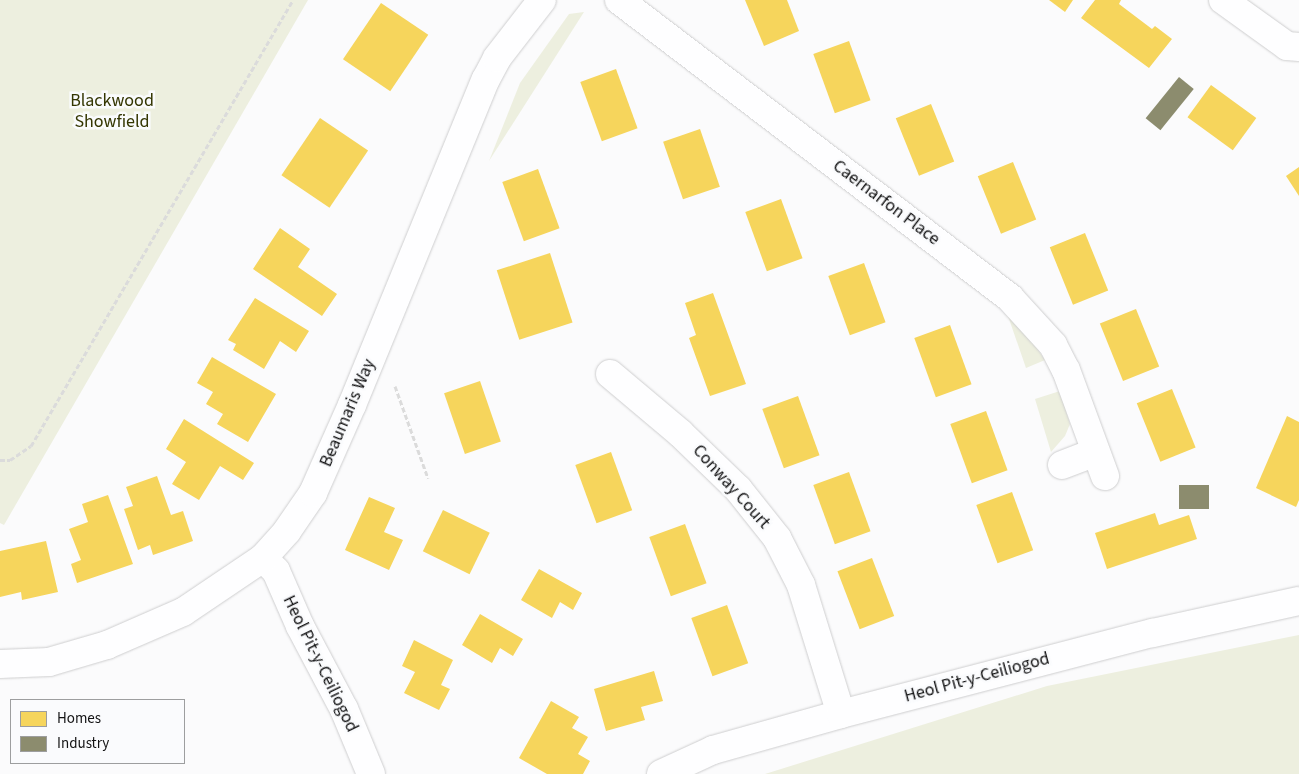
<!DOCTYPE html>
<style>
body{margin:0}
#map{position:relative;width:1299px;height:774px;overflow:hidden;background:#fbfbfc;font-family:"Source Sans 3",sans-serif}
div>[style]{position:absolute}
[style*='--x']{left:calc(var(--x)*1px);top:calc(var(--y)*1px);width:calc(var(--w)*1px);rotate:calc(var(--a)*1deg)}
.green>*{inset:0;background:#edefdf}
.homes>*{inset:0;background:#f6d55c;transform-origin:0 0}
.industry>*{inset:0;background:#8c8c6e;transform-origin:0 0}
.path>*{height:3px;margin-top:-1.5px;transform-origin:0;background:repeating-linear-gradient(90deg,#dbdbdb 0 5px,transparent 0 7.5px)}
.roads{filter:drop-shadow(0 0 1px #cececf) drop-shadow(0 0 1px #cececf)}
.minor>*{height:28px;margin:-14px;padding:0 14px;transform-origin:14px;border-radius:14px;background:#fefeff}
span{translate:-50% -50%;white-space:nowrap;text-align:center;line-height:1.15;-webkit-text-stroke:5px #fafbfd;paint-order:stroke}
.park-label{font-size:18px;color:#343602}
.street-label{font-size:18px;color:#121213}
.legend{position:absolute;left:10px;top:699px;width:175px;height:65px;box-sizing:border-box;background:#fafbfd;border:1px solid #9d9e9f;margin:0;padding:6px 9px;list-style:none;font-size:15px;color:#121213}
.legend li{display:flex;align-items:center;gap:10px;height:25px}
.legend b{width:25px;border:1px solid #9d9e9f}
</style>
<div id="map">
<div class="green">
<i style="clip-path:polygon(0 0,308px 0,4px 525px,0 523px)"></i>
<i style="clip-path:polygon(584px 12px,489px 161px,520px 83px,569px 14px)"></i>
<i style="clip-path:polygon(1008px 316px,1032px 341px,1045px 360px,1026px 368px)"></i>
<i style="clip-path:polygon(1060px 391px,1070px 424px,1065px 436px,1051px 452px,1035px 399px)"></i>
<i style="clip-path:polygon(1299px 635px,1299px 774px,765px 774px,1047px 686px)"></i>
</div>
<div class="homes">
<i style="clip-path:polygon(745px 0,787px 0,799px 31px,764px 46px)"></i>
<i style="clip-path:polygon(1049px 0,1073px 0,1065px 12px)"></i>
<i style="clip-path:polygon(1095px 0,1121px 0,1119px 4px,1152px 29px,1155px 26px,1172px 39px,1149px 68px,1081px 18px)"></i>
<i style="left:381px;top:3px;width:57px;height:68px;rotate:34deg"></i>
<i style="left:849px;top:41px;width:63px;height:38px;rotate:70deg"></i>
<i style="left:616px;top:69px;width:63px;height:38px;rotate:70deg"></i>
<i style="left:1211px;top:85px;width:56px;height:40px;rotate:36deg"></i>
<i style="left:931px;top:104px;width:62px;height:38px;rotate:68deg"></i>
<i style="left:320px;top:118px;width:58px;height:69px;rotate:34deg"></i>
<i style="left:700px;top:129px;width:61px;height:39px;rotate:71deg"></i>
<i style="left:1013px;top:162px;width:62px;height:38px;rotate:68deg"></i>
<i style="clip-path:polygon(1299px 167px,1299px 196px,1286px 176px)"></i>
<i style="left:538px;top:169px;width:63px;height:38px;rotate:70deg"></i>
<i style="left:781px;top:199px;width:63px;height:38px;rotate:70deg"></i>
<i style="clip-path:polygon(280px 228px,310px 249px,298px 267px,337px 294px,322px 316px,253px 269px)"></i>
<i style="left:1085px;top:233px;width:62px;height:38px;rotate:68deg"></i>
<i style="left:550px;top:253px;width:73px;height:56px;rotate:72deg"></i>
<i style="left:864px;top:263px;width:63px;height:38px;rotate:70deg"></i>
<i style="clip-path:polygon(713px 293px,746px 384px,710px 396px,689px 338px,696px 335px,685px 303px)"></i>
<i style="clip-path:polygon(255px 298px,309px 331px,296px 352px,280px 341px,264px 369px,233px 350px,236px 344px,228px 340px)"></i>
<i style="left:1136px;top:309px;width:62px;height:39px;rotate:68deg"></i>
<i style="left:950px;top:325px;width:63px;height:38px;rotate:70deg"></i>
<i style="clip-path:polygon(212px 357px,276px 394px,248px 442px,217px 424px,223px 414px,206px 404px,213px 392px,197px 383px)"></i>
<i style="left:480px;top:381px;width:64px;height:38px;rotate:71deg"></i>
<i style="left:1172px;top:389px;width:63px;height:38px;rotate:68deg"></i>
<i style="left:798px;top:396px;width:63px;height:38px;rotate:70deg"></i>
<i style="left:986px;top:411px;width:63px;height:38px;rotate:70deg"></i>
<i style="clip-path:polygon(1287px 416px,1299px 422px,1299px 500px,1296px 507px,1256px 488px)"></i>
<i style="clip-path:polygon(184px 419px,254px 463px,243px 480px,220px 466px,199px 500px,172px 484px,186px 462px,166px 449px)"></i>
<i style="left:611px;top:452px;width:62px;height:38px;rotate:70deg"></i>
<i style="left:849px;top:472px;width:63px;height:38px;rotate:70deg"></i>
<i style="clip-path:polygon(157px 476px,171px 515px,183px 511px,193px 541px,153px 555px,150px 545px,138px 550px,124px 509px,133px 506px,126px 487px)"></i>
<i style="left:1012px;top:492px;width:62px;height:38px;rotate:70deg"></i>
<i style="clip-path:polygon(108px 495px,133px 564px,77px 583px,71px 564px,81px 560px,69px 529px,88px 522px,82px 504px)"></i>
<i style="clip-path:polygon(369px 497px,395px 508px,384px 532px,403px 540px,389px 570px,345px 550px)"></i>
<i style="left:443px;top:510px;width:52px;height:46px;rotate:26deg"></i>
<i style="clip-path:polygon(1155px 513px,1159px 525px,1189px 515px,1197px 539px,1107px 569px,1095px 533px)"></i>
<i style="left:685px;top:524px;width:63px;height:38px;rotate:70deg"></i>
<i style="clip-path:polygon(46px 541px,58px 592px,22px 600px,21px 592px,0 597px,0 551px)"></i>
<i style="left:872px;top:558px;width:62px;height:37px;rotate:69deg"></i>
<i style="clip-path:polygon(539px 569px,582px 593px,573px 610px,560px 602px,552px 618px,521px 600px)"></i>
<i style="left:727px;top:605px;width:62px;height:38px;rotate:70deg"></i>
<i style="clip-path:polygon(480px 614px,523px 639px,513px 656px,500px 648px,492px 663px,462px 645px)"></i>
<i style="clip-path:polygon(414px 640px,453px 660px,441px 685px,450px 689px,439px 710px,404px 693px,415px 672px,402px 666px)"></i>
<i style="clip-path:polygon(654px 671px,663px 701px,641px 707px,645px 720px,606px 731px,594px 689px)"></i>
<i style="clip-path:polygon(551px 701px,579px 717px,572px 728px,588px 737px,578px 754px,590px 761px,583px 774px,547px 774px,519px 758px)"></i>
</div>
<div class="industry">
<i style="left:1179px;top:77px;width:19px;height:53px;rotate:39deg"></i>
<i style="left:1179px;top:485px;width:30px;height:24px"></i>
</div>
<div class="path">
<i style="--x:395;--y:386;--w:98;--a:70.3"></i>
<i style="--x:0;--y:460;--w:10;--a:0"></i>
<i style="--x:10;--y:460;--w:25;--a:-34"></i>
<i style="--x:31;--y:446;--w:517;--a:-59.57"></i>
</div>
<div class="roads">
<div class="minor">
<i style="--x:619;--y:0;--w:492;--a:37.3"></i>
<i style="--x:1010;--y:298;--w:64;--a:47.5"></i>
<i style="--x:1053;--y:345;--w:28;--a:63"></i>
<i style="--x:1066;--y:370;--w:113;--a:69.8"></i>
<i style="--x:1223;--y:0;--w:79;--a:35.7"></i>
<i style="--x:1287;--y:46;--w:12;--a:5"></i>
<i style="--x:610;--y:374;--w:92;--a:40.1"></i>
<i style="--x:680;--y:433;--w:81;--a:44"></i>
<i style="--x:738;--y:489;--w:63;--a:51.5"></i>
<i style="--x:777;--y:538;--w:53;--a:62.9"></i>
<i style="--x:801;--y:585;--w:135;--a:72.8"></i>
<i style="--x:1062;--y:465;--w:36;--a:-21"></i>
<i style="--x:263;--y:558;--w:18;--a:45"></i>
<i style="--x:276;--y:571;--w:60;--a:66.4"></i>
<i style="--x:300;--y:626;--w:94;--a:62.1"></i>
<i style="--x:344;--y:709;--w:70;--a:67.4"></i>
<i style="--x:0;--y:664;--w:49;--a:-2.3"></i>
<i style="--x:49;--y:662;--w:60;--a:-16.3"></i>
<i style="--x:107;--y:645;--w:83;--a:-23.5"></i>
<i style="--x:183;--y:612;--w:97;--a:-34"></i>
<i style="--x:263;--y:558;--w:36;--a:-48"></i>
<i style="--x:287;--y:531;--w:46;--a:-55.6"></i>
<i style="--x:313;--y:493;--w:96;--a:-66.1"></i>
<i style="--x:352;--y:405;--w:352;--a:-67.7"></i>
<i style="--x:486;--y:79;--w:24;--a:-62"></i>
<i style="--x:497;--y:58;--w:73;--a:-52.2"></i>
<i style="--x:661;--y:774;--w:57;--a:-24.8"></i>
<i style="--x:713;--y:750;--w:133;--a:-15.7"></i>
<i style="--x:841;--y:714;--w:322;--a:-14.6"></i>
<i style="--x:1153;--y:633;--w:149;--a:-12.4"></i>
</div>
</div>
<div class="park-label">
<span style="left:112px;top:112px">Blackwood<br>Showfield</span>
</div>
<div class="street-label">
<span style="left:886px;top:203px;rotate:37deg">Caernarfon Place</span>
<span style="left:348px;top:413px;rotate:-67deg">Beaumaris Way</span>
<span style="left:731px;top:487px;rotate:48deg">Conway Court</span>
<span style="left:320px;top:664px;rotate:64deg">Heol Pit-y-Ceiliogod</span>
<span style="left:977px;top:678px;rotate:-15deg">Heol Pit-y-Ceiliogod</span>
</div>
<ul class="legend">
<li><b style="height:14px;background:#f6d55c"></b>Homes</li>
<li><b style="height:14px;background:#8c8c6e"></b>Industry</li>
</ul>
</div>
